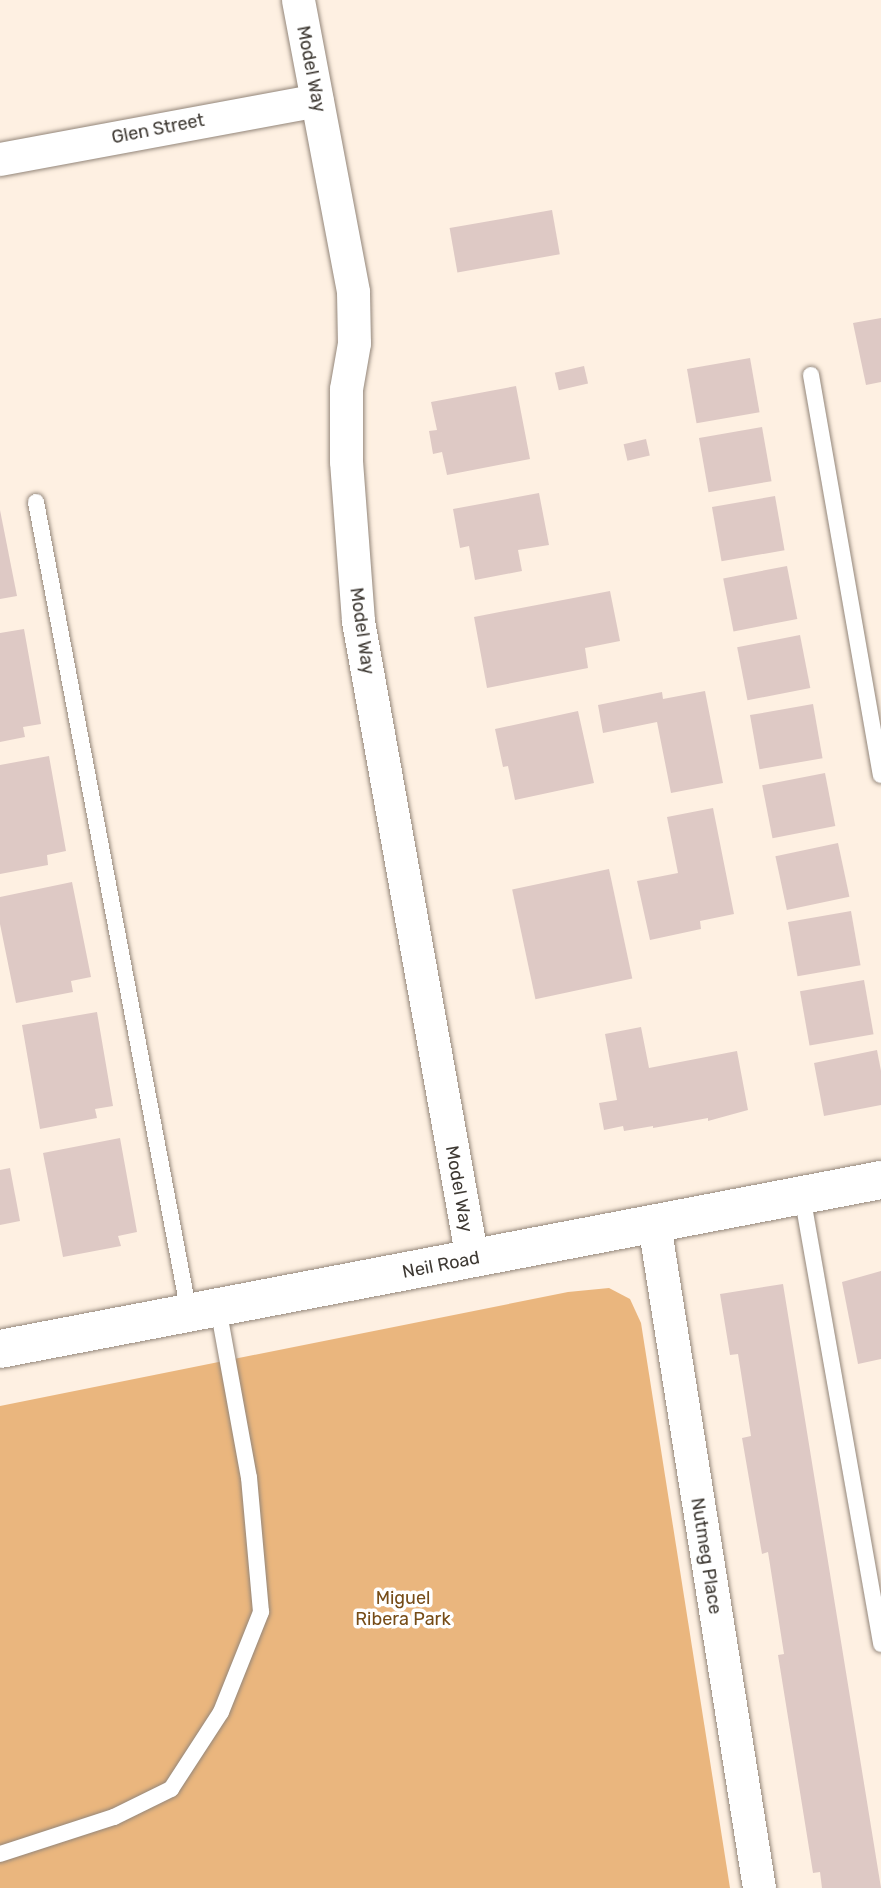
<!DOCTYPE html>
<style>
body{margin:0}
#map{position:relative;width:881px;height:1888px;overflow:hidden;background:#fef0e2;font-family:Rubik,sans-serif}
div>[style]{position:absolute}
[style*='--x']{left:calc(var(--x)*1px);top:calc(var(--y)*1px);width:calc(var(--w)*1px);rotate:calc(var(--a)*1deg)}
.green>*{inset:0;background:#eab67e}
.building>*{inset:0;background:#dec9c5;transform-origin:0 0}
.roads{filter:drop-shadow(0 0 2px #93867a) drop-shadow(0 0 2px #93867a)}
.service>*{height:16px;margin:-8px;padding:0 8px;transform-origin:8px;border-radius:8px;background:#fff}
.minor>*{height:33px;margin:-16.5px;padding:0 16.5px;transform-origin:16.5px;border-radius:16.5px;background:#fff}
.tertiary>*{height:38px;margin:-19px;padding:0 19px;transform-origin:19px;border-radius:19px;background:#fff}
span{translate:-50% -50%;white-space:nowrap;text-align:center;line-height:1.15;-webkit-text-stroke:7px #fff;paint-order:stroke}
.street-label{font-size:18px;color:#3e3933}
.park-label{font-size:18px;color:#764c17}
</style>
<div id="map">
<div class="green">
<i style="clip-path:polygon(609px 1288px,630px 1299px,641px 1323px,730px 1888px,0 1888px,0 1406px,568px 1292px)"></i>
</div>
<div class="building">
<i style="left:552px;top:210px;width:45px;height:104px;rotate:80deg"></i>
<i style="clip-path:polygon(881px 318px,881px 382px,866px 385px,853px 323px)"></i>
<i style="left:750px;top:358px;width:55px;height:64px;rotate:80deg"></i>
<i style="left:584px;top:366px;width:18px;height:30px;rotate:77deg"></i>
<i style="clip-path:polygon(516px 386px,530px 459px,447px 475px,442px 452px,433px 454px,429px 431px,437px 430px,431px 402px)"></i>
<i style="left:762px;top:427px;width:55px;height:64px;rotate:80deg"></i>
<i style="left:646px;top:439px;width:17px;height:23px;rotate:77deg"></i>
<i style="clip-path:polygon(539px 493px,549px 545px,518px 550px,522px 571px,475px 580px,469px 546px,460px 548px,453px 509px)"></i>
<i style="left:775px;top:496px;width:55px;height:64px;rotate:80deg"></i>
<i style="clip-path:polygon(0 510px,17px 596px,0 599px)"></i>
<i style="left:787px;top:566px;width:54px;height:65px;rotate:79deg"></i>
<i style="clip-path:polygon(610px 591px,620px 641px,585px 648px,588px 668px,487px 688px,474px 617px)"></i>
<i style="clip-path:polygon(24px 629px,41px 724px,23px 727px,25px 737px,0 742px,0 633px)"></i>
<i style="left:800px;top:635px;width:54px;height:64px;rotate:79deg"></i>
<i style="clip-path:polygon(705px 691px,723px 783px,671px 793px,657px 722px,603px 733px,598px 705px,662px 692px,663px 699px)"></i>
<i style="left:813px;top:704px;width:55px;height:64px;rotate:80deg"></i>
<i style="clip-path:polygon(578px 711px,594px 783px,515px 800px,508px 766px,503px 767px,495px 729px)"></i>
<i style="clip-path:polygon(49px 756px,66px 851px,47px 855px,48px 865px,0 874px,0 765px)"></i>
<i style="left:825px;top:773px;width:54px;height:64px;rotate:79deg"></i>
<i style="clip-path:polygon(713px 808px,734px 914px,700px 921px,701px 929px,650px 940px,637px 881px,678px 873px,667px 817px)"></i>
<i style="left:838px;top:843px;width:55px;height:64px;rotate:78deg"></i>
<i style="left:609px;top:869px;width:112px;height:99px;rotate:78deg"></i>
<i style="clip-path:polygon(72px 882px,91px 977px,71px 981px,73px 992px,16px 1003px,0 924px,0 897px)"></i>
<i style="left:851px;top:911px;width:55px;height:64px;rotate:80deg"></i>
<i style="left:864px;top:980px;width:55px;height:65px;rotate:80deg"></i>
<i style="clip-path:polygon(97px 1012px,113px 1106px,95px 1109px,97px 1118px,40px 1129px,22px 1025px)"></i>
<i style="clip-path:polygon(641px 1027px,649px 1068px,737px 1051px,748px 1110px,708px 1121px,708px 1118px,653px 1128px,653px 1126px,624px 1131px,623px 1126px,604px 1130px,599px 1103px,617px 1100px,605px 1034px)"></i>
<i style="clip-path:polygon(877px 1050px,881px 1071px,881px 1105px,824px 1116px,814px 1063px)"></i>
<i style="clip-path:polygon(120px 1138px,137px 1232px,118px 1236px,121px 1246px,63px 1257px,43px 1153px)"></i>
<i style="clip-path:polygon(10px 1168px,20px 1221px,0 1225px,0 1170px)"></i>
<i style="clip-path:polygon(881px 1271px,881px 1359px,858px 1364px,842px 1282px)"></i>
<i style="clip-path:polygon(783px 1284px,881px 1888px,822px 1888px,820px 1872px,813px 1873px,778px 1655px,784px 1654px,768px 1552px,762px 1554px,742px 1438px,751px 1436px,738px 1354px,730px 1355px,720px 1294px)"></i>
</div>
<div class="roads">
<div class="service">
<i style="--x:811;--y:375;--w:406;--a:80.1"></i>
<i style="--x:36;--y:502;--w:825;--a:79.32"></i>
<i style="--x:802;--y:1195;--w:456;--a:80"></i>
<i style="--x:0;--y:1854;--w:120;--a:-18"></i>
<i style="--x:114;--y:1817;--w:64;--a:-26.2"></i>
<i style="--x:171;--y:1789;--w:92;--a:-57"></i>
<i style="--x:221;--y:1712;--w:108;--a:-68.2"></i>
<i style="--x:261;--y:1612;--w:135;--a:-95.1"></i>
<i style="--x:249;--y:1478;--w:174;--a:-100.3"></i>
</div>
<div class="minor">
<i style="--x:298;--y:0;--w:297;--a:79.3"></i>
<i style="--x:353;--y:292;--w:51;--a:88.9"></i>
<i style="--x:354;--y:343;--w:47;--a:99.9"></i>
<i style="--x:346;--y:389;--w:72;--a:90"></i>
<i style="--x:346;--y:461;--w:160;--a:85.7"></i>
<i style="--x:358;--y:621;--w:648;--a:79.87"></i>
<i style="--x:0;--y:159;--w:322;--a:-10.5"></i>
<i style="--x:654;--y:1224;--w:672;--a:81.01"></i>
</div>
<div class="tertiary">
<i style="--x:0;--y:1349;--w:897;--a:-10.86"></i>
</div>
</div>
<div class="street-label">
<span style="left:311px;top:69px;rotate:79deg">Model Way</span>
<span style="left:158px;top:129px;rotate:-11deg">Glen Street</span>
<span style="left:362px;top:631px;rotate:82deg">Model Way</span>
<span style="left:459px;top:1189px;rotate:80deg">Model Way</span>
<span style="left:441px;top:1265px;rotate:-11deg">Neil Road</span>
<span style="left:706px;top:1556px;rotate:81deg">Nutmeg Place</span>
</div>
<div class="park-label">
<span style="left:403px;top:1609px">Miguel<br>Ribera Park</span>
</div>
</div>
